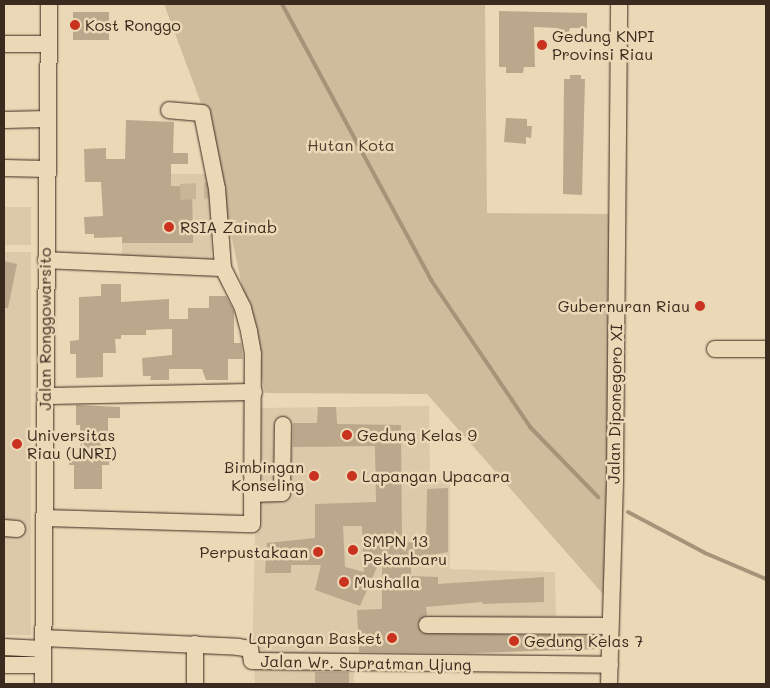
<!DOCTYPE html>
<style>
body{margin:0}
#map{position:relative;width:770px;height:688px;overflow:hidden;background:#ebd8b6;font-family:Mali,sans-serif}
div>[style]{position:absolute}
[style*='--x']{left:calc(var(--x)*1px);top:calc(var(--y)*1px);width:calc(var(--w)*1px);rotate:calc(var(--a)*1deg)}
.built>*{inset:0;background:#dcc9a9;transform-origin:0 0}
.green>*{inset:0;background:#cfbc9d}
.stream>*{height:4px;margin:-2px;padding:0 2px;transform-origin:2px;border-radius:2px;background:#a6947a}
.building>*{inset:0;background:#baa78c;transform-origin:0 0}
.minor-tunnel>*{height:16px;margin-top:-8px;transform-origin:0;background:repeating-linear-gradient(90deg,#c8b598 0 16px,transparent 0 24px)}
.roads{filter:drop-shadow(0 0 1px #3b2a1e) drop-shadow(0 0 1px #3b2a1e)}
.minor>*{height:16px;margin:-8px;padding:0 8px;transform-origin:8px;border-radius:8px;background:#ebd8b6}
.dots>*{width:14px;height:14px;translate:-50% -50%;box-sizing:border-box;border:2px solid #ebd8b6;border-radius:50%}
span{translate:-50% -50%;white-space:nowrap;text-align:center;line-height:1.15;-webkit-text-stroke:5px #ebd8b6;paint-order:stroke}
.poi-label{font-size:16px;color:#3b2a1e}
.left{translate:0 -50%;text-align:left}
.right{translate:-100% -50%;text-align:right}
.park-label{font-size:16px;color:#514031}
.street-label{font-size:16px;color:#3b2a1e}
.frame{position:absolute;inset:0;border:5px solid #3b2a1e;pointer-events:none}
</style>
<div id="map">
<div class="built">
<i style="left:122px;top:174px;width:89px;height:87px"></i>
<i style="left:4px;top:207px;width:27px;height:38px"></i>
<i style="left:4px;top:252px;width:27px;height:383px"></i>
<i style="clip-path:polygon(429px 406px,430px 480px,450px 481px,450px 569px,555px 572px,556px 616px,601px 616px,602px 649px,252px 661px,258px 408px)"></i>
<i style="clip-path:polygon(254px 663px,354px 666px,354px 684px,255px 684px)"></i>
</div>
<div class="green">
<i style="clip-path:polygon(164px 4px,485px 4px,487px 213px,618px 214px,610px 602px,427px 394px,265px 393px,205px 114px)"></i>
</div>
<div class="stream">
<i style="--x:282;--y:4;--w:314;--a:61.6"></i>
<i style="--x:431;--y:280;--w:177;--a:56"></i>
<i style="--x:530;--y:427;--w:98;--a:45.8"></i>
<i style="--x:628;--y:512;--w:87;--a:28"></i>
<i style="--x:705;--y:553;--w:66;--a:23.1"></i>
</div>
<div class="building">
<i style="clip-path:polygon(499px 11px,587px 13px,587px 28px,570px 28px,569px 32px,558px 32px,558px 28px,534px 27px,535px 67px,524px 67px,523px 73px,506px 73px,506px 67px,499px 67px)"></i>
<i style="left:73px;top:12px;width:36px;height:28px"></i>
<i style="clip-path:polygon(570px 75px,581px 75px,581px 79px,585px 79px,582px 195px,563px 194px,564px 79px,570px 79px)"></i>
<i style="clip-path:polygon(506px 118px,527px 119px,527px 126px,532px 126px,531px 138px,526px 137px,526px 144px,504px 142px)"></i>
<i style="clip-path:polygon(126px 120px,174px 122px,173px 153px,188px 153px,188px 164px,171px 164px,171px 186px,192px 187px,193px 243px,122px 243px,122px 237px,94px 238px,94px 234px,85px 234px,84px 217px,103px 216px,101px 182px,85px 182px,84px 149px,106px 148px,106px 159px,125px 159px)"></i>
<i style="clip-path:polygon(4px 261px,17px 264px,8px 308px,4px 308px)"></i>
<i style="clip-path:polygon(101px 284px,121px 284px,121px 302px,169px 299px,169px 319px,188px 319px,188px 308px,209px 308px,209px 296px,226px 296px,234px 311px,234px 343px,241px 343px,243px 359px,228px 359px,228px 380px,206px 380px,202px 369px,169px 369px,169px 380px,150px 380px,151px 376px,143px 376px,142px 358px,172px 355px,172px 329px,146px 330px,146px 335px,121px 335px,121px 339px,115px 339px,116px 353px,103px 353px,103px 377px,76px 378px,76px 354px,70px 354px,70px 341px,79px 340px,79px 297px,101px 296px)"></i>
<i style="clip-path:polygon(76px 405px,120px 407px,120px 418px,108px 418px,108px 431px,100px 431px,101px 454px,110px 454px,109px 465px,102px 465px,102px 489px,74px 489px,74px 465px,69px 465px,69px 454px,81px 454px,80px 425px,76px 425px)"></i>
<i style="clip-path:polygon(evenodd,318px 407px,336px 407px,337px 424px,401px 425px,402px 542px,426px 543px,427px 489px,448px 488px,448px 552px,411px 559px,411px 576px,438px 577px,438px 584px,544px 577px,544px 602px,483px 604px,482px 602px,426px 607px,427px 615px,417px 624px,422px 633px,600px 636px,600px 649px,468px 653px,359px 652px,357px 610px,382px 609px,382px 556px,360px 606px,315px 590px,321px 565px,291px 565px,291px 573px,265px 573px,267px 543px,315px 538px,315px 504px,376px 502px,375px 446px,293px 447px,293px 423px,317px 423px,318px 407px,343px 526px,362px 526px,364px 572px,345px 567px,343px 526px)"></i>
<i style="left:315px;top:672px;width:34px;height:12px"></i>
</div>
<div class="minor-tunnel">
<i style="--x:180;--y:192;--w:33;--a:-3"></i>
</div>
<div class="roads">
<div class="minor">
<i style="--x:4;--y:44;--w:44;--a:0"></i>
<i style="--x:4;--y:120;--w:43;--a:-1.3"></i>
<i style="--x:4;--y:168;--w:43;--a:1.3"></i>
<i style="--x:46;--y:260;--w:177;--a:2.6"></i>
<i style="--x:715;--y:349;--w:51;--a:0"></i>
<i style="--x:45;--y:396;--w:209;--a:-1.1"></i>
<i style="--x:252;--y:494;--w:30;--a:-2"></i>
<i style="--x:282;--y:493;--w:68;--a:-89.2"></i>
<i style="--x:45;--y:518;--w:207;--a:1.7"></i>
<i style="--x:252;--y:524;--w:170;--a:-89.7"></i>
<i style="--x:253;--y:354;--w:23;--a:-100"></i>
<i style="--x:249;--y:331;--w:24;--a:-105"></i>
<i style="--x:243;--y:308;--w:45;--a:-116.6"></i>
<i style="--x:223;--y:268;--w:79;--a:-94.3"></i>
<i style="--x:217;--y:189;--w:77;--a:-101.2"></i>
<i style="--x:202;--y:113;--w:33;--a:-175"></i>
<i style="--x:4;--y:528;--w:13;--a:4"></i>
<i style="--x:427;--y:625;--w:183;--a:0.3"></i>
<i style="--x:43;--y:638;--w:195;--a:2.6"></i>
<i style="--x:238;--y:647;--w:12;--a:9"></i>
<i style="--x:250;--y:649;--w:12;--a:81"></i>
<i style="--x:252;--y:661;--w:358;--a:0.6"></i>
<i style="--x:195;--y:644;--w:40;--a:90"></i>
<i style="--x:4;--y:647;--w:39;--a:3"></i>
<i style="--x:4;--y:665;--w:39;--a:0"></i>
<i style="--x:43;--y:684;--w:680;--a:-89.49"></i>
<i style="--x:609;--y:684;--w:207;--a:-88.3"></i>
<i style="--x:615;--y:477;--w:473;--a:-89.5"></i>
</div>
</div>
<div class="dots">
<i style="left:75px;top:25px;background:#c8321e"></i>
<i style="left:542px;top:45px;background:#c8321e"></i>
<i style="left:169px;top:227px;background:#c8321e"></i>
<i style="left:700px;top:306px;background:#c8321e"></i>
<i style="left:347px;top:435px;background:#c8321e"></i>
<i style="left:17px;top:444px;background:#c8321e"></i>
<i style="left:314px;top:476px;background:#c8321e"></i>
<i style="left:352px;top:476px;background:#c8321e"></i>
<i style="left:353px;top:550px;background:#c8321e"></i>
<i style="left:318px;top:552px;background:#c8321e"></i>
<i style="left:344px;top:582px;background:#c8321e"></i>
<i style="left:392px;top:638px;background:#c8321e"></i>
<i style="left:514px;top:641px;background:#c8321e"></i>
</div>
<div class="poi-label">
<span class="left" style="left:85px;top:25px">Kost Ronggo</span>
<span class="left" style="left:552px;top:45px">Gedung KNPI<br>Provinsi Riau</span>
<span class="left" style="left:180px;top:227px">RSIA Zainab</span>
<span class="right" style="left:690px;top:306px">Gubernuran Riau</span>
<span class="left" style="left:27px;top:444px">Universitas<br>Riau (UNRI)</span>
<span class="left" style="left:357px;top:435px">Gedung Kelas 9</span>
<span class="right" style="left:304px;top:476px">Bimbingan<br>Konseling</span>
<span class="left" style="left:362px;top:476px">Lapangan Upacara</span>
<span class="left" style="left:363px;top:550px">SMPN 13<br>Pekanbaru</span>
<span class="right" style="left:308px;top:552px">Perpustakaan</span>
<span class="left" style="left:354px;top:582px">Mushalla</span>
<span class="right" style="left:382px;top:638px">Lapangan Basket</span>
<span class="left" style="left:524px;top:641px">Gedung Kelas 7</span>
</div>
<div class="park-label">
<span style="left:351px;top:145px">Hutan Kota</span>
</div>
<div class="street-label">
<span style="left:45px;top:329px;rotate:-90deg">Jalan Ronggowarsito</span>
<span style="left:615px;top:404px;rotate:-89deg">Jalan Diponegoro XI</span>
<span style="left:366px;top:663px;rotate:1deg">Jalan Wr. Supratman Ujung</span>
</div>
<div class="frame"></div>
</div>
